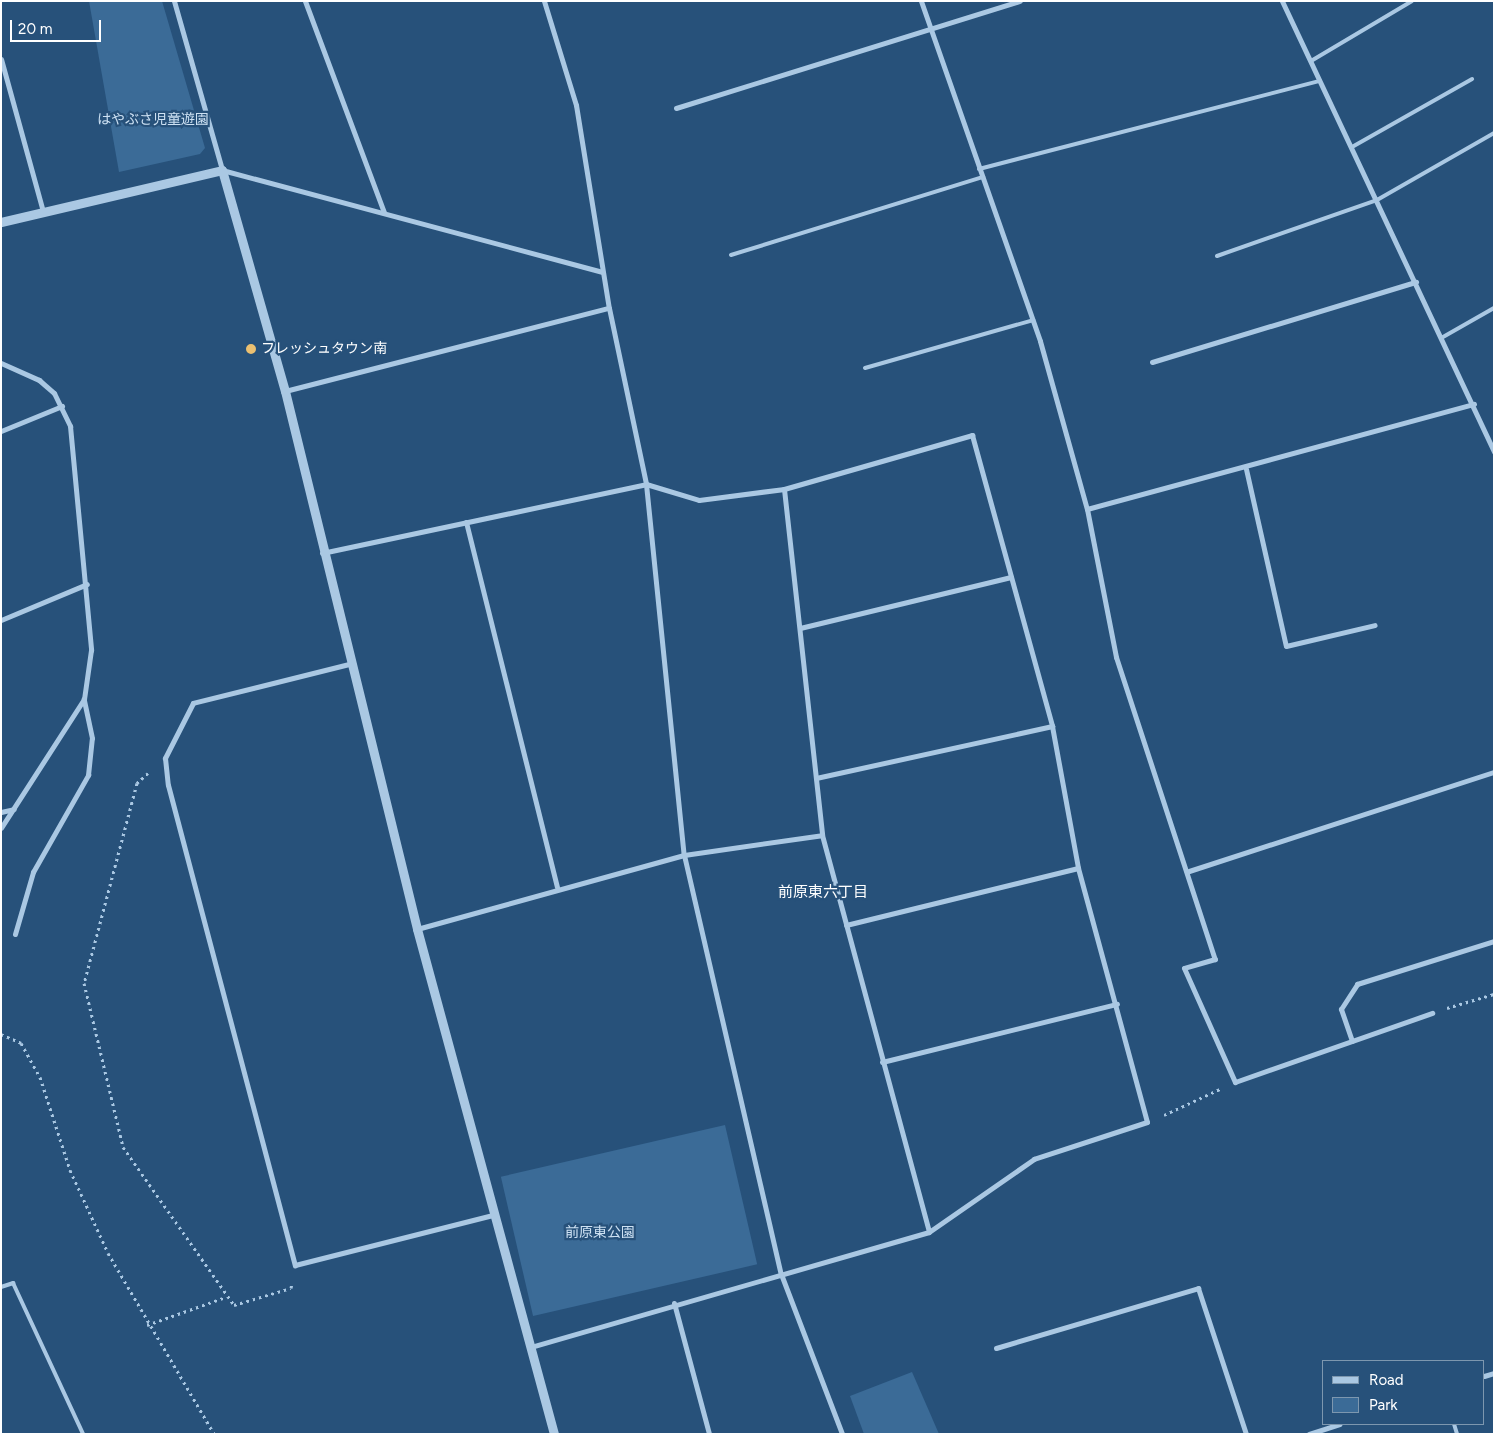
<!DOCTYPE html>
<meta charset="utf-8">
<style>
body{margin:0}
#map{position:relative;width:1495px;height:1435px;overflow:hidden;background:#27517a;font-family:Figtree,"Noto Sans JP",sans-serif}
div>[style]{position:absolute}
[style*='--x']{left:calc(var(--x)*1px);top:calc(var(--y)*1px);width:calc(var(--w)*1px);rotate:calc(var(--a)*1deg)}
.green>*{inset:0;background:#3b6b97;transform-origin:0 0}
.path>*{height:3px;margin-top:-1.5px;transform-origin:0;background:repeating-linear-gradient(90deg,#aac8e3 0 2.5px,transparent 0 6.5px)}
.service>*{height:4px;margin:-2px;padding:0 2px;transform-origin:2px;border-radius:2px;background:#aac8e3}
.minor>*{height:5px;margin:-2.5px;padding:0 2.5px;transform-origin:2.5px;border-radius:2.5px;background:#aac8e3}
.tertiary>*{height:9px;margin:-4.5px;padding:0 4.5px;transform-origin:4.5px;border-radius:4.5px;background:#aac8e3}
.dots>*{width:14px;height:14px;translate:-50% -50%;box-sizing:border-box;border:2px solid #27517a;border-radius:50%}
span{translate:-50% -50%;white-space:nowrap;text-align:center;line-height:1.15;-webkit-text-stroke:4.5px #27517a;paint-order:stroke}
.park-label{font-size:14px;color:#cde1f3}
.poi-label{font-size:14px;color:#fff}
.left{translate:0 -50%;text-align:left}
.neighbourhood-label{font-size:15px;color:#fff}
.frame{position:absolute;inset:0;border:2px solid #fff;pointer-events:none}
.legend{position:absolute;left:1322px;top:1360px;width:162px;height:65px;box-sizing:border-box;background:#27517a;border:1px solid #7d97af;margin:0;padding:6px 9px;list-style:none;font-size:15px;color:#fff}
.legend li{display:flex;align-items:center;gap:10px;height:25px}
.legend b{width:25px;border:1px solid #7d97af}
.scale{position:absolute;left:10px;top:20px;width:91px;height:22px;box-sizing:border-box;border:2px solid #fff;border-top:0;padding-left:6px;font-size:15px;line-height:18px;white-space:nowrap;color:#fff;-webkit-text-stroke:4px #27517a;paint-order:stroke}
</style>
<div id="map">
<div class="green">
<i style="clip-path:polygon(89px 1px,162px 1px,205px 148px,200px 154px,119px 172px)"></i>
<i style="left:725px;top:1125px;width:143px;height:230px;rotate:77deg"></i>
<i style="clip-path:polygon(912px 1372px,939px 1434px,864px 1434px,850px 1396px)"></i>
</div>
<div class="path">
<i style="--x:148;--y:773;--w:15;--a:138"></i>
<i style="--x:137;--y:783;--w:207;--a:104.8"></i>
<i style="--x:84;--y:983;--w:169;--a:76.6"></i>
<i style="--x:123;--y:1147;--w:193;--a:54.9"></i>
<i style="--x:234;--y:1305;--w:59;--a:-16.6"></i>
<i style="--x:291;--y:1288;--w:5;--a:-79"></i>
<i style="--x:1447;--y:1008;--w:49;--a:-16.6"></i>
<i style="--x:1;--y:1034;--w:22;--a:24"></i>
<i style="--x:21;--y:1043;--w:39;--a:61"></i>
<i style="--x:40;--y:1077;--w:98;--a:72.1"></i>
<i style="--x:70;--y:1170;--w:91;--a:65.4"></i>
<i style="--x:108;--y:1253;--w:210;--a:59.6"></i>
<i style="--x:1164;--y:1115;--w:62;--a:-24.9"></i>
<i style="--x:147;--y:1325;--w:84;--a:-19.5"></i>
</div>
<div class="service">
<i style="--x:1311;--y:61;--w:117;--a:-30.7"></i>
<i style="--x:1352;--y:147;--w:138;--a:-29.5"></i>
<i style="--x:979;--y:169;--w:352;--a:-14.5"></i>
<i style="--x:731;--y:255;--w:264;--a:-17.2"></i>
<i style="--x:1217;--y:256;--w:170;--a:-19.3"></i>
<i style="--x:1377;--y:200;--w:135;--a:-29.8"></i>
<i style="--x:1443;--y:337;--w:59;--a:-29.6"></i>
<i style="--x:865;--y:368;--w:175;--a:-15.9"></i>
<i style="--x:1;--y:1287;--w:13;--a:-18"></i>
<i style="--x:13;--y:1283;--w:166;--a:65.1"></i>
<i style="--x:1454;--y:1424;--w:10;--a:73"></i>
</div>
<div class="minor">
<i style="--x:174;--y:1;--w:176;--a:74.1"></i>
<i style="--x:222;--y:170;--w:393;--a:15"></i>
<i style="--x:305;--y:1;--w:225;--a:69.5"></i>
<i style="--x:544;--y:1;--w:109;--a:72.9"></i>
<i style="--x:576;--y:105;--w:206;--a:80.8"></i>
<i style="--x:609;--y:308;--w:180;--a:78.1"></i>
<i style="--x:646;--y:484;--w:373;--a:84.2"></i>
<i style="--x:684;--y:855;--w:430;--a:77"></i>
<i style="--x:781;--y:1274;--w:171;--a:69.1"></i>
<i style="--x:921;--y:1;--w:360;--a:70.7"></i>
<i style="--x:1040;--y:341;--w:174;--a:74.4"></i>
<i style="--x:1087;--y:509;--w:151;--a:78.9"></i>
<i style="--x:1116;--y:657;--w:318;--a:71.9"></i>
<i style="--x:1215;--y:959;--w:32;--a:164"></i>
<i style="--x:1184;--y:968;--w:125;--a:65.9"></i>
<i style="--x:1235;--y:1082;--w:209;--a:-19.3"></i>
<i style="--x:1282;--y:1;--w:498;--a:64.8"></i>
<i style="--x:1;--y:59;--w:158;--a:74.6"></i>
<i style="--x:676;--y:108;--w:360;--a:-17.3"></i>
<i style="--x:1152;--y:362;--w:276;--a:-16.9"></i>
<i style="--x:1;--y:363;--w:42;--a:24.1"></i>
<i style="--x:39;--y:380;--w:20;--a:41"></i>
<i style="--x:54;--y:393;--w:37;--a:64"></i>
<i style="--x:70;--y:426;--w:225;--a:84.6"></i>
<i style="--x:91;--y:650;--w:49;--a:98.1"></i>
<i style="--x:84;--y:699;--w:153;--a:122.8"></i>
<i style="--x:285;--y:391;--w:334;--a:-14.4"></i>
<i style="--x:1;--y:431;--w:66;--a:-22.3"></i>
<i style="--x:1246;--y:469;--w:181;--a:77.3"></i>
<i style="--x:1286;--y:646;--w:91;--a:-13.3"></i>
<i style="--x:784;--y:489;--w:348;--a:83.7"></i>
<i style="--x:822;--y:835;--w:411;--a:74.9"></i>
<i style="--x:1087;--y:509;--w:401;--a:-15.2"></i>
<i style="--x:466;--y:522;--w:376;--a:76"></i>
<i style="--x:322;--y:553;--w:331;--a:-12"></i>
<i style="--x:646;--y:484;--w:55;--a:16.8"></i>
<i style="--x:699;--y:500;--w:86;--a:-7.4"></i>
<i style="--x:784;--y:489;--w:196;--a:-16"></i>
<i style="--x:972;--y:435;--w:302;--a:74.6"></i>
<i style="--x:1052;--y:726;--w:144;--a:79.6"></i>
<i style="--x:1078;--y:868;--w:263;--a:74.8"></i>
<i style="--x:1147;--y:1122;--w:119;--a:161.9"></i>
<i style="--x:1034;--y:1159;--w:128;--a:145.2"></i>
<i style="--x:929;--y:1232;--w:415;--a:163.9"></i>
<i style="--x:1;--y:620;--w:93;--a:-22.7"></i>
<i style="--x:800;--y:628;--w:217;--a:-13.6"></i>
<i style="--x:353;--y:663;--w:165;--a:166"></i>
<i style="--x:193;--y:703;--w:62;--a:117"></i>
<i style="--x:165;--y:758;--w:27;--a:84"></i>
<i style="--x:168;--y:785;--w:497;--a:75.2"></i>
<i style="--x:295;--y:1265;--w:207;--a:-14.2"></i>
<i style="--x:816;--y:778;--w:242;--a:-12.4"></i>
<i style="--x:1;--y:812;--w:13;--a:-13"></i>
<i style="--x:1189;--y:871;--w:321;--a:-18"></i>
<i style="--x:846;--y:925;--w:239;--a:-13.8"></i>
<i style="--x:417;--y:929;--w:277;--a:-15.5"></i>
<i style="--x:684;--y:855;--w:139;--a:-8.2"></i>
<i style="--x:15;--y:934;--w:65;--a:-73.8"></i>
<i style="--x:33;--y:872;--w:112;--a:-60.4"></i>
<i style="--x:88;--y:775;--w:37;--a:-84"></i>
<i style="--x:92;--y:738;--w:40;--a:-102"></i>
<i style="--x:1352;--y:1041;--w:34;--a:-109"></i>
<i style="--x:1341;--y:1009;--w:30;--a:-57"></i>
<i style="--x:1357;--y:984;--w:144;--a:-17.4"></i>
<i style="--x:882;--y:1062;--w:242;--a:-13.9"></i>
<i style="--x:674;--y:1303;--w:136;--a:75"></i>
<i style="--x:996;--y:1348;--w:211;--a:-16.5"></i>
<i style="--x:1198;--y:1288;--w:154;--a:71.8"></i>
<i style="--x:1484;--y:1376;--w:10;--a:-17"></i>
<i style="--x:1309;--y:1434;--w:32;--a:-18"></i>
</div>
<div class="tertiary">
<i style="--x:1;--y:222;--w:227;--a:-13.2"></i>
<i style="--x:222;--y:170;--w:230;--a:74.1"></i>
<i style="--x:285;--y:391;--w:554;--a:76.21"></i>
<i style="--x:417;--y:929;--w:523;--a:74.82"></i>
</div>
<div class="dots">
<i style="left:251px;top:349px;background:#ebc071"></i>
</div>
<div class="park-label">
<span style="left:153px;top:120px">はやぶさ児童遊園</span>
<span style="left:600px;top:1233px">前原東公園</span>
</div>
<div class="poi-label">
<span class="left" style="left:261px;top:349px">フレッシュタウン南</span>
</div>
<div class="neighbourhood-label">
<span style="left:823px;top:893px">前原東六丁目</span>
</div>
<div class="frame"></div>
<ul class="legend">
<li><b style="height:6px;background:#aac8e3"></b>Road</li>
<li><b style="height:14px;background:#3b6b97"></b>Park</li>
</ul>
<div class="scale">20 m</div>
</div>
